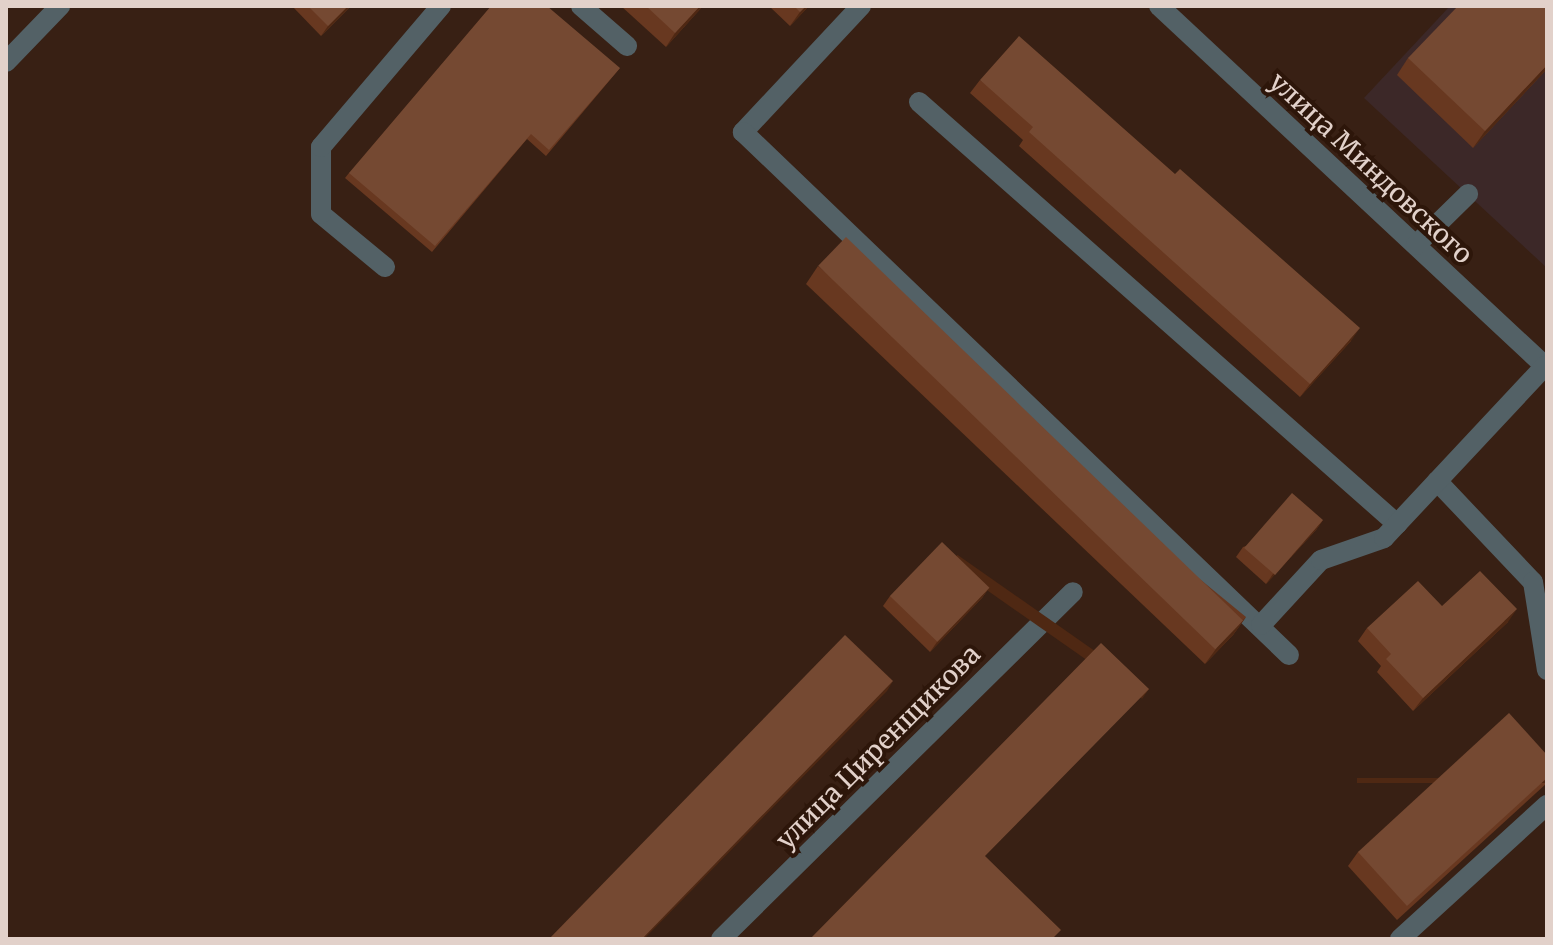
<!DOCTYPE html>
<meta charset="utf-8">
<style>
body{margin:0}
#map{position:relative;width:1553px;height:945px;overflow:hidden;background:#382014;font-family:Merriweather,serif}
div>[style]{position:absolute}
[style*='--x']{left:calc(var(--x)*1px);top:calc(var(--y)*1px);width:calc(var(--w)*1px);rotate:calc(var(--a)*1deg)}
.industrial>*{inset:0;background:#3c2828}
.minor>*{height:20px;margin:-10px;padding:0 10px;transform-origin:10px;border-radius:10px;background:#536166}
.wall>*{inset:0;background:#683820}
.shaded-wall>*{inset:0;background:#4f2813;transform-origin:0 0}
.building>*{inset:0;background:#754932;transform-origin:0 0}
span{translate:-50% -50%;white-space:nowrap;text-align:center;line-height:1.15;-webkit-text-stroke:8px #2d160a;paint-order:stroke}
.street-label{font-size:26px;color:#e2d1ca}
.frame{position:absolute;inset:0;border:8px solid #e2d1ca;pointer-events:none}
</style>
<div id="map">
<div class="industrial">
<i style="clip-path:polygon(1450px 6px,1547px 6px,1547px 268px,1364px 98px)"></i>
</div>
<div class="minor">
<i style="--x:581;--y:6;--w:61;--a:41"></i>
<i style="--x:861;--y:6;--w:173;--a:133.1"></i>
<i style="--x:743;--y:132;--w:756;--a:43.77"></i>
<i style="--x:1159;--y:6;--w:531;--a:43.01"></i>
<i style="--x:6;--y:62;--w:78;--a:-46"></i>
<i style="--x:919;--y:102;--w:638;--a:41.44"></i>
<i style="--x:1416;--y:245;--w:73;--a:-44.4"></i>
<i style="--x:385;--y:267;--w:83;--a:-140.4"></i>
<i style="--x:321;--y:214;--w:67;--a:-90"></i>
<i style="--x:321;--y:147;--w:185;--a:-49.6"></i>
<i style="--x:1437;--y:481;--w:139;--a:46.5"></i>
<i style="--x:1533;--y:582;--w:89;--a:81"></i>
<i style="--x:1261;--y:625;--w:88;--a:-47.3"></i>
<i style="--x:1321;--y:560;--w:67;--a:-19.2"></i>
<i style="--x:1384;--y:538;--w:236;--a:-46.9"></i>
<i style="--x:721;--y:939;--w:494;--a:-44.6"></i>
<i style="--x:1400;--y:939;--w:199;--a:-42.4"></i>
</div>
<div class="wall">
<i style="clip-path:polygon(292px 6px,351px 6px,321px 36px)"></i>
<i style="clip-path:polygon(621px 6px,703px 6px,666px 47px)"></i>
<i style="clip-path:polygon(769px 6px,809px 6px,790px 26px)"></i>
<i style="clip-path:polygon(1547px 6px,1547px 69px,1473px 148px,1397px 75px,1408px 58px)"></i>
<i style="clip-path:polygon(620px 68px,546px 156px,527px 139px,432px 252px,345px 178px,349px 173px)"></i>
<i style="clip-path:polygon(980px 80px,1351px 341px,1300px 397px,1019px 146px,1023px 140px,970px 93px)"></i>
<i style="clip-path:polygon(818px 266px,1246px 617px,1233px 635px,1205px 664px,806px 284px)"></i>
<i style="clip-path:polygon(1323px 520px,1316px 530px,1266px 584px,1236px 557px,1243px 547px)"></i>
<i style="clip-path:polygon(989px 588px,982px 598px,930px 652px,883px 606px,890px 596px)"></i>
<i style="clip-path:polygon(1442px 606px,1508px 622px,1413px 711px,1377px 672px,1381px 666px,1358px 641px,1367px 628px)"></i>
<i style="clip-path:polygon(1547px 755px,1547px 783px,1397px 920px,1348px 866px,1358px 852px)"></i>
</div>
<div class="shaded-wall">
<i style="clip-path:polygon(348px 6px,351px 6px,321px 36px,328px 26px)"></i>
<i style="clip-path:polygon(700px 6px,703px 6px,666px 47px,675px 33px)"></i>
<i style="clip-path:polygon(806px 6px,809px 6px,790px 26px,800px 12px)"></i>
<i style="clip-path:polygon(1547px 65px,1547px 69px,1473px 148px,1485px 131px)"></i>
<i style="clip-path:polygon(1360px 328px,1351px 341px,1300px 397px,1310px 384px)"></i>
<i style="clip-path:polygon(1323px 520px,1316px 530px,1266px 584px,1273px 574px)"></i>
<i style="clip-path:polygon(989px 588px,982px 598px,930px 652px,937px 642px)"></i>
<i style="clip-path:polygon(1517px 609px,1508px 622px,1413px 711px,1423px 698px)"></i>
<i style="clip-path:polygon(1246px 617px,1233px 635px,1205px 664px,1218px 646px)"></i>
<i style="clip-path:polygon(893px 681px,887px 691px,644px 939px,642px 939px)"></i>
<i style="left:1149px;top:689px;width:12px;height:234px;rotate:125deg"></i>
<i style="left:1547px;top:778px;width:5px;height:190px;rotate:90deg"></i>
</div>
<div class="building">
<i style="clip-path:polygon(308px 6px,348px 6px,328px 26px)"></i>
<i style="clip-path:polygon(491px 6px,547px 6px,620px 68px,549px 150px,531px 134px,435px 246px,349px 173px)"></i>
<i style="clip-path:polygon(646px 6px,700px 6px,675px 33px)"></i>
<i style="clip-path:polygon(794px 6px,806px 6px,800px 12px)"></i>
<i style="clip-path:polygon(1458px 6px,1547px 6px,1547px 65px,1485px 131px,1408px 58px)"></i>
<i style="clip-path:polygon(1019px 36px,1175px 174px,1180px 169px,1360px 328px,1310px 384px,1029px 132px,1033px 127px,980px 80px)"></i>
<i style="left:846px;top:237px;width:552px;height:40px;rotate:44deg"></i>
<i style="left:1292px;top:493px;width:41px;height:73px;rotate:41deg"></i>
<i style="left:942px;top:542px;width:66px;height:75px;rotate:44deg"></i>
<i style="clip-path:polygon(1480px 571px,1517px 609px,1423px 698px,1386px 659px,1391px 654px,1367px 628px,1418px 581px,1442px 606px)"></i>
<i style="clip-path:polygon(845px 635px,893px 681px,642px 939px,549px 939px)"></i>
<i style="clip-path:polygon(1101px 643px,1149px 689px,985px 856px,1061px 930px,1052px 939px,810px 939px)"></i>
<i style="clip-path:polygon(1509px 713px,1547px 755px,1547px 778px,1407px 906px,1358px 852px)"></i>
</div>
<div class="street-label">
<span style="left:1371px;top:168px;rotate:43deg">улица Миндовского</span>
<span style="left:878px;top:747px;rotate:-45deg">улица Циренщикова</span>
</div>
<div class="frame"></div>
</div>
